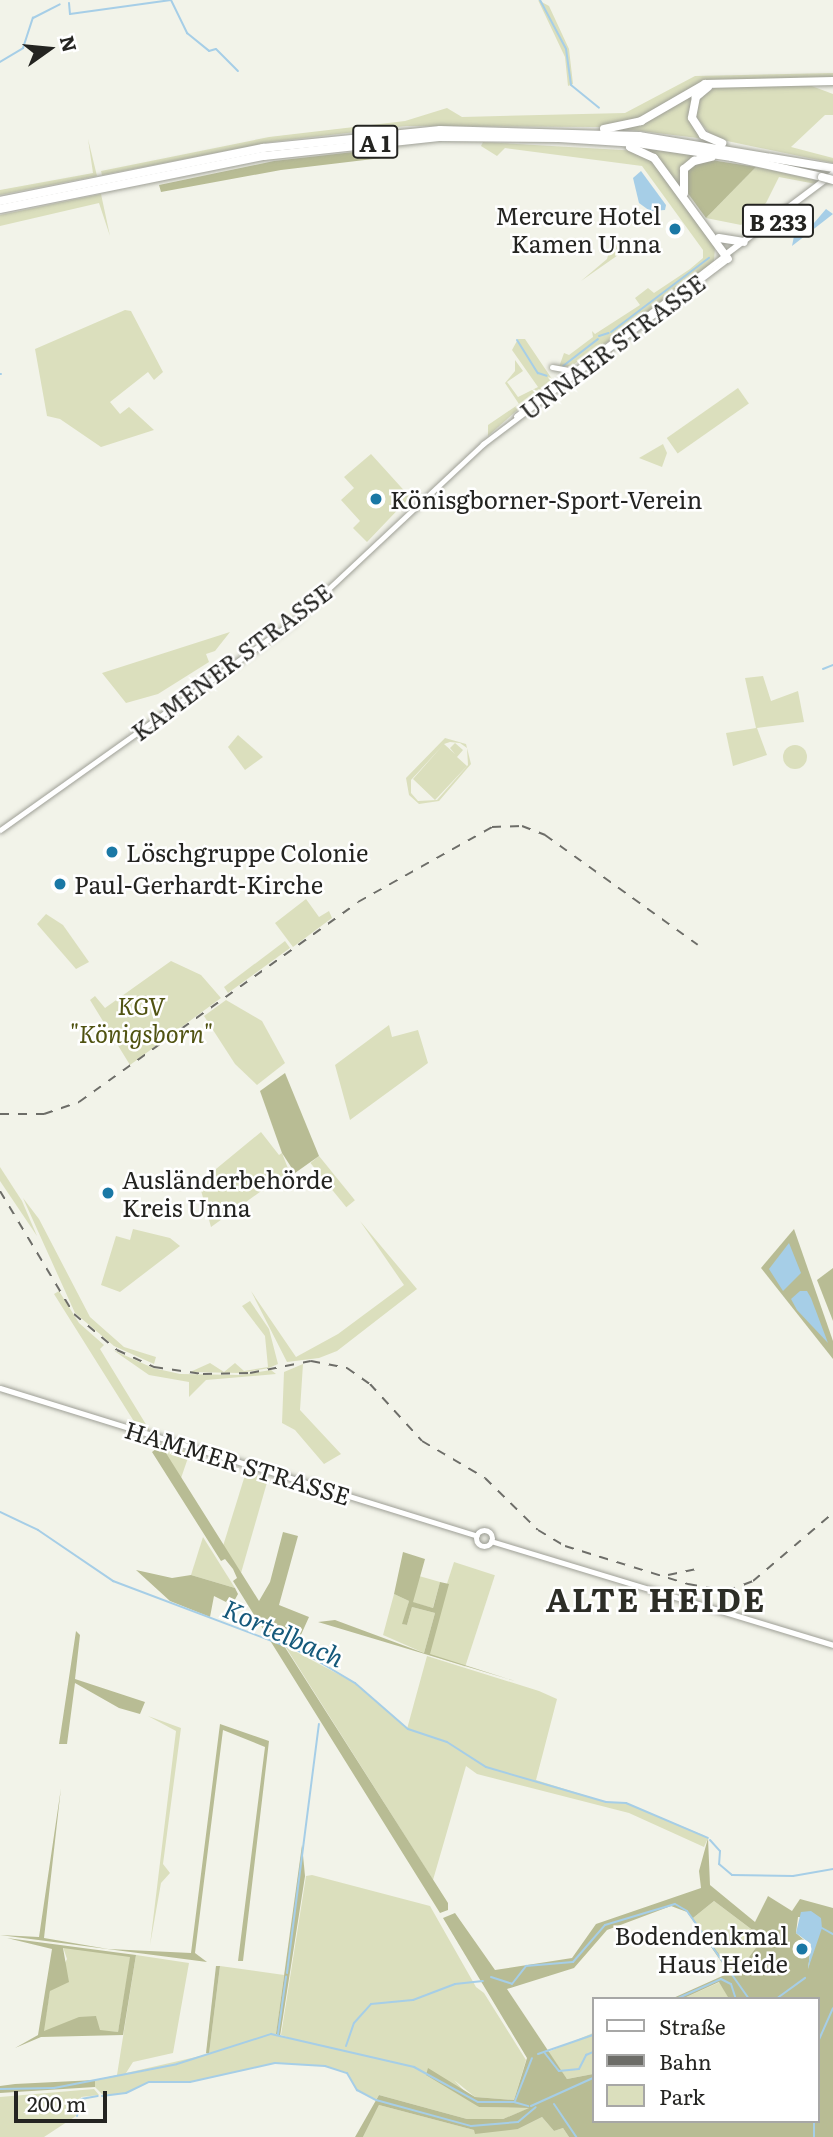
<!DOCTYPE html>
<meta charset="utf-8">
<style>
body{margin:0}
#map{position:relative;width:833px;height:2137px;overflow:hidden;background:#f2f3e9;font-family:Literata,serif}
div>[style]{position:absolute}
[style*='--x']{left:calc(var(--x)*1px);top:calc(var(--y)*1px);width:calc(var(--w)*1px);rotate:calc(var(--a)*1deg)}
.green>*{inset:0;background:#dbdfbd;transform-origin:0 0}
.round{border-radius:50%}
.forest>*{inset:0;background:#b8bc94}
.water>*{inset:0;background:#a6cee7}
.stream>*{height:2px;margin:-1px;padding:0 1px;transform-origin:1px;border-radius:1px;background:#a6cee7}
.roads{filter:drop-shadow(0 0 2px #9e9f96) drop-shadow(0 0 2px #9e9f96)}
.secondary>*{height:5px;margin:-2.5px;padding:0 2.5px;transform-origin:2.5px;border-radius:2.5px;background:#fff}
.secondary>.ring{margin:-2.5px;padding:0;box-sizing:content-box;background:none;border:5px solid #fff;border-radius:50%}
.primary>*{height:6px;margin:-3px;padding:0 3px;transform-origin:3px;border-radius:3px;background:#fff}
.motorway>*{height:8px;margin:-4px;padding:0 4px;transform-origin:4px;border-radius:4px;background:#fff}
.rail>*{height:2px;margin-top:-1px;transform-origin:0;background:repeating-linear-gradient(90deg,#6d6d68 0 9px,transparent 0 18px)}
.bridges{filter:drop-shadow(0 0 2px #9e9f96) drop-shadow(0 0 2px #9e9f96)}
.motorway-bridge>*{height:8px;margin:-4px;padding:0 4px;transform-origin:4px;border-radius:4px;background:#fff}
.dots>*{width:19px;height:19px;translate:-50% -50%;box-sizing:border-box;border:4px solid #fff;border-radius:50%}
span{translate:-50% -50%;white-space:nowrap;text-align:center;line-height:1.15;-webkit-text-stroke:5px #fff;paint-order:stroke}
.shield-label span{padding:2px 5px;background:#fff;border:2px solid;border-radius:5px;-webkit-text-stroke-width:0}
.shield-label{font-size:23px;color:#242421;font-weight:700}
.poi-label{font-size:24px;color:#242421}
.right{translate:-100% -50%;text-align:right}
.left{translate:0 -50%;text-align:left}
.street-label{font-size:24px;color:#242421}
.park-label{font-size:24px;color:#505311;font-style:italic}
.water-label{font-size:26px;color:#15597b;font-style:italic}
.district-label{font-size:32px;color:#2d2e27;font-weight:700;letter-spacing:2px}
.legend{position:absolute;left:592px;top:1997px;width:228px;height:126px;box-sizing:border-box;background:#fff;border:2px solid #a7a7a6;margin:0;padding:9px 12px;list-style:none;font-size:21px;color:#242421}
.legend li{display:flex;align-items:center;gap:14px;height:35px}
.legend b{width:35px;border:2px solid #a7a7a6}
.north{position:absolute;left:14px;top:14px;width:70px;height:70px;-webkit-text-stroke:5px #fff;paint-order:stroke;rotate:75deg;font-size:19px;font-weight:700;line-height:28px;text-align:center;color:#242421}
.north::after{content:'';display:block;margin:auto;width:24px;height:32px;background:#242421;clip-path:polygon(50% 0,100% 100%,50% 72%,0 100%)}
.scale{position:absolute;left:14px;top:2091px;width:93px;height:32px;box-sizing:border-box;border:4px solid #242421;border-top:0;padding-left:9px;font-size:21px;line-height:24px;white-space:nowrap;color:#242421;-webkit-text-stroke:5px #fff;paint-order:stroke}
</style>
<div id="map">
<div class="green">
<i style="clip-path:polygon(538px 0,549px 6px,569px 49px,573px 84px,568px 86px,565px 57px)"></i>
<i style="clip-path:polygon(833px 73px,833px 79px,720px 80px,639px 119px,605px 127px,406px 126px,271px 142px,102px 175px,101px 171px,269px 137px,405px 121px,447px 108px,462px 117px,625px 113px,695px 76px)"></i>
<i style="clip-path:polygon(809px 85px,833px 94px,833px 115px,825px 115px,791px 147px,833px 158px,833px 163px,727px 141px,711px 135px,696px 117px,699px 98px,716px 87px)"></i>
<i style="clip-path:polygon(700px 88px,691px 107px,706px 139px,624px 129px)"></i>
<i style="clip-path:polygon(88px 139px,97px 176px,0 195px,0 190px,93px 173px)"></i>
<i style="clip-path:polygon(483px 142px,639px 151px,651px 159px,715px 247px,714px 261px,618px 335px,571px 366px,559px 367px,564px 353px,569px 355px,593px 337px,592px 331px,595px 334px,640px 305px,635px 298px,648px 288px,654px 293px,690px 269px,703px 258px,703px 250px,642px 166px,505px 148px,497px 156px,481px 146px)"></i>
<i style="clip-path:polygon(646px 150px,646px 149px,700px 156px,682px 168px,680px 189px)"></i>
<i style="clip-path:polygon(756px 167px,820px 181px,816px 184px,779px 177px,766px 203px,741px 225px,706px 218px)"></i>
<i style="clip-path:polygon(101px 194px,110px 236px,99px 203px,0 226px,0 215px)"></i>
<i style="clip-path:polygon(613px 239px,621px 253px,581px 281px,607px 259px)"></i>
<i style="clip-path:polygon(125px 310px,131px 311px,163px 372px,154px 380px,148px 372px,110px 402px,120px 414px,129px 407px,154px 430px,101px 447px,60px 419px,47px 416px,35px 349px)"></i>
<i style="clip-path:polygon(518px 339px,525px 339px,552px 379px,488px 436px,488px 425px,519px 404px,505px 383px,515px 371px,515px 360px,523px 371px,507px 382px,518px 397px,538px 387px,512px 350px)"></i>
<i style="left:738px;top:388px;width:19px;height:87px;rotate:55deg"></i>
<i style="clip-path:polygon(663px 444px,667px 453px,662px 467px,639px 458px)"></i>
<i style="clip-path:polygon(371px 454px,410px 497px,367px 542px,353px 528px,360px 521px,341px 500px,354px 488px,344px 477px)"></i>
<i style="clip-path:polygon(230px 632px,215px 651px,206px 654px,209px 662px,158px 694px,126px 703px,102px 673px)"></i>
<i style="clip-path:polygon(763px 676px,771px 701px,798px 691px,804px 722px,757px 728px,767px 755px,733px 766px,726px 733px,756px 728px,745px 678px)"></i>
<i style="clip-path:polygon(238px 735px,263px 757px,245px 770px,228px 747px)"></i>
<i style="clip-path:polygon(evenodd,445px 738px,466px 744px,471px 764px,439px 801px,419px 804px,409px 795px,406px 778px,445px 738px,450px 742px,460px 743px,467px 748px,468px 765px,437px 800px,418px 801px,411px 793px,411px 780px,443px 745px,413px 779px,435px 800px,467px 766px,457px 757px,463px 750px,455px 743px,450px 748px,455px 754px,444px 744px,450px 742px)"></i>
<i class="round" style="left:783px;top:745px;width:24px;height:24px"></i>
<i style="clip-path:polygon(306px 899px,319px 917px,329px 911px,332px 918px,293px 947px,275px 923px)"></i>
<i style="clip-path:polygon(46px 914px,63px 925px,89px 962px,76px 969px,37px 924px)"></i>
<i style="clip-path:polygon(285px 941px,290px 948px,228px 993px,224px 987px)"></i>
<i style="clip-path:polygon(171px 961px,201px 975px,221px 998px,130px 1065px,90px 1000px,95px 996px,105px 1008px)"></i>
<i style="clip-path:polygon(226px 1000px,262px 1021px,285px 1063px,257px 1085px,235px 1064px,204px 1016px)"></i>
<i style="clip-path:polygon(389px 1025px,392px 1037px,418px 1030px,428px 1063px,350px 1120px,335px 1065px)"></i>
<i style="clip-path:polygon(261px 1132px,279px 1155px,282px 1153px,289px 1171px,211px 1227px,199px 1183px)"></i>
<i style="left:319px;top:1156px;width:57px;height:11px;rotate:51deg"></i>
<i style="clip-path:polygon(0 1167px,22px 1201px,37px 1236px,0 1181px)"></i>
<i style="clip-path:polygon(23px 1198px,39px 1219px,90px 1317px,124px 1347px,156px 1357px,154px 1364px,114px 1346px,75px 1313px)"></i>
<i style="clip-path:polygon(360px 1221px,417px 1289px,337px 1351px,319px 1358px,287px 1362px,251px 1291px,296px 1357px,338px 1334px,404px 1285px)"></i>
<i style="clip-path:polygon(133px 1229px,170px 1238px,180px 1246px,120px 1292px,101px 1285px,116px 1236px,130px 1240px)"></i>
<i style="clip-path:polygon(59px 1291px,79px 1323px,104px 1345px,100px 1349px,150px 1431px,132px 1426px,135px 1423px,54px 1294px)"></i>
<i style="clip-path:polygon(250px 1301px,269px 1329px,278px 1364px,269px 1368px,241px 1373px,190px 1372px,210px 1363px,224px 1372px,235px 1363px,244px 1371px,268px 1367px,265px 1336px,242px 1306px)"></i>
<i style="clip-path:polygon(113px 1350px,153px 1368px,180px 1374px,240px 1375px,271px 1370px,276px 1374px,206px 1380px,189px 1397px,189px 1382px,149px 1375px)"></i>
<i style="clip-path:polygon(303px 1364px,300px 1410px,341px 1454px,324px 1464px,295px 1430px,282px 1423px,284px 1372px)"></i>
<i style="clip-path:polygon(158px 1444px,190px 1452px,180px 1481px,162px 1451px)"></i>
<i style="clip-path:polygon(246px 1472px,268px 1479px,241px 1573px,223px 1546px)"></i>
<i style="clip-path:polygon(203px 1537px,235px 1588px,191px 1575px)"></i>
<i style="left:454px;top:1562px;width:43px;height:96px;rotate:18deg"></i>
<i style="left:419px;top:1576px;width:22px;height:27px;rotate:16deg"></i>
<i style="clip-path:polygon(394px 1594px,409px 1601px,403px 1624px,407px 1625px,412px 1607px,435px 1613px,424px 1653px,383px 1635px)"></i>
<i style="clip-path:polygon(285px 1646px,355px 1683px,407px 1729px,427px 1656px,539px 1691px,557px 1699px,536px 1780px,606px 1802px,626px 1803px,703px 1835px,708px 1838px,704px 1847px,629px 1813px,477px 1774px,466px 1766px,433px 1880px)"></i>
<i style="clip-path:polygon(148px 1716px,181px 1728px,163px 1864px,170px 1873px,161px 1883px,150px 1945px,176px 1731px)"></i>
<i style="clip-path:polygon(312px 1875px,430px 1906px,476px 1987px,484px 1993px,526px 2060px,514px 2100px,475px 2097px,454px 2080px,479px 2107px,530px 2108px,503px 2119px,467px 2119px,379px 2095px,376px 2100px,357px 2090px,347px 2073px,325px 2066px,275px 2063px,190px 2082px,149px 2082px,126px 2093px,104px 2096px,95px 2087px,95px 2080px,117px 2075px,136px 1955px,189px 1963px,173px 2053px,133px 2062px,126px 2073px,209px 2054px,220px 1966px,284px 1975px,276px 2035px,297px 2040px,281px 2035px,306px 1876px)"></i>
<i style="clip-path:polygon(714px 1901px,763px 1938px,741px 1968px,732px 1972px,693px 1918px)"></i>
<i style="clip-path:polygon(63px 1947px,131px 1956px,118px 2032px,99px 2031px,96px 2017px,43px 2032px,50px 1991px,67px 1959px)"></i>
<i style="clip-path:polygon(720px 1982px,729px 1999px,682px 1999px)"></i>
<i style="clip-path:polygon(593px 2033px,593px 2074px,567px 2079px,548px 2052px)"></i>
<i style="clip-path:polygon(94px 2089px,99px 2095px,81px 2097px,76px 2116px,44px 2137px,0 2137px,0 2097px)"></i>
<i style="clip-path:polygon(379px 2105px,474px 2130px,518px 2129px,542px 2117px,554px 2131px,563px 2128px,569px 2137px,363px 2137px)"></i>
</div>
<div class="forest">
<i style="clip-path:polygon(389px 148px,390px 157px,281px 170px,161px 192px,159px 185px,274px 161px)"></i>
<i style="clip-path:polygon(711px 160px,756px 167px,706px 218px,684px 188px,689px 167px)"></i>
<i style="clip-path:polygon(285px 1073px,319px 1156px,295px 1173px,282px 1153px,260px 1091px)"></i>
<i style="clip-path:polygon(794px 1229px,833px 1341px,833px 1359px,761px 1268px)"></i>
<i style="clip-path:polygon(833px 1268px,833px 1321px,817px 1280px)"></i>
<i style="clip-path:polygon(150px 1439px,159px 1442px,259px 1601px,270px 1582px,283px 1532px,298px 1536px,279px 1605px,309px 1617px,300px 1637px,281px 1641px,448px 1903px,448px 1910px,440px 1913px,233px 1581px,237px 1578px,233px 1569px,225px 1559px,221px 1561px,152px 1452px,156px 1449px)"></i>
<i style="clip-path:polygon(403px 1552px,425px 1559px,413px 1602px,433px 1608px,440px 1582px,449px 1584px,430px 1654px,515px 1681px,318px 1622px,335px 1620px,424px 1653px,435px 1613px,412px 1607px,407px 1625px,402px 1624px,409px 1601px,394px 1594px)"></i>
<i style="clip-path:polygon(136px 1570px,172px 1578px,191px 1575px,235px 1588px,238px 1594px,232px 1605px,214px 1596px,210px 1617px,170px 1601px)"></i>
<i style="clip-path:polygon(76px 1631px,80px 1635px,75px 1679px,145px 1702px,140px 1714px,119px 1708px,75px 1683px,67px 1744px,59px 1744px)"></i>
<i style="clip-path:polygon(220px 1724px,269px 1741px,243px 1961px,238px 1961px,265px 1747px,223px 1730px,195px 1953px,207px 1962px,0 1935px,39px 1937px,61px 1788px,44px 1938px,108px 1949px,191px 1953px)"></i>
<i style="clip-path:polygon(evenodd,708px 1838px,710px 1885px,755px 1922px,768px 1896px,792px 1911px,800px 1899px,833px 1908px,833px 2137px,569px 2137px,563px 2128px,554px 2131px,542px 2117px,518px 2129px,475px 2134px,474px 2130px,379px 2105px,363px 2137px,355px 2137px,379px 2095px,467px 2119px,503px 2119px,529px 2108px,479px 2107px,426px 2075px,428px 2068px,475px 2097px,514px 2100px,527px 2058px,443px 1918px,455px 1913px,495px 1970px,572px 1958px,596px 1924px,701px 1888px,699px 1871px,708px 1838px,714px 1901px,763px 1938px,741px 1968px,732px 1972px,693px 1918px,714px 1901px,708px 1838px,671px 1906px,687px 1912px,729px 1973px,671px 1999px,682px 1999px,719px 1982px,729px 1999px,817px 1999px,817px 2121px,593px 2121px,593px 2074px,567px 2079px,507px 1989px,574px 1968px,607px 1930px,671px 1906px,708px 1838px,798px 1917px,821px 1918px,808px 1969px,811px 1946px,796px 1933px,798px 1917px)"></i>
<i style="clip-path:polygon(302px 1845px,305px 1876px,280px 2036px,276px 2034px)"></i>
<i style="clip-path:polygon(evenodd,7px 1938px,136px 1955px,123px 2035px,41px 2037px,15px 2048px,38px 2035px,52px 1949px,7px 1938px,63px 1948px,130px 1957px,118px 2032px,100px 2030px,96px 2016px,79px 2017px,44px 2031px,50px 1991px,69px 1982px,63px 1948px)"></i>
<i style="clip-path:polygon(216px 1966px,220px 1966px,209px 2054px,206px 2053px)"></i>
<i style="clip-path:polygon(95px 2080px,95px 2087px,0 2093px,0 2086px,15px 2084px)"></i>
</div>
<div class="water">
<i style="clip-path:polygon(641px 171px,666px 205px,665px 210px,650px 211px,639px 203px,633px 178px)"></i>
<i style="clip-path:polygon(826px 209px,833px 214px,792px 246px,794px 236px,787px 235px,814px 223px)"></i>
<i style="clip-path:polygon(789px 1243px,801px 1273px,783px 1291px,769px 1269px)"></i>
<i style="clip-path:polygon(800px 1291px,807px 1291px,811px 1298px,828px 1343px,797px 1310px,791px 1299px)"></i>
<i style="clip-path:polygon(811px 1911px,821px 1918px,822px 1928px,808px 1969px,811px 1944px,796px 1933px,801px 1912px)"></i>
</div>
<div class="stream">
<i style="--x:540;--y:0;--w:55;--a:62"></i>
<i style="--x:566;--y:49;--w:36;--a:82"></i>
<i style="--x:571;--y:85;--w:36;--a:39"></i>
<i style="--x:69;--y:3;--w:11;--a:85"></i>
<i style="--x:70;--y:14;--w:102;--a:-7.9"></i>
<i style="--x:171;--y:0;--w:37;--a:64"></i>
<i style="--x:187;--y:33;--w:28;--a:39"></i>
<i style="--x:209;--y:51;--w:7;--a:-16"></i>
<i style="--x:216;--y:49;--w:31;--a:45"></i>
<i style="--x:0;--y:62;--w:27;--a:-31"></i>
<i style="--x:23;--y:48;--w:32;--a:-72"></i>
<i style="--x:33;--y:18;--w:30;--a:-27"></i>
<i style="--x:611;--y:332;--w:123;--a:-37.1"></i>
<i style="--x:599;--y:336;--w:10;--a:-17"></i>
<i style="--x:517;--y:340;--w:39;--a:58"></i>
<i style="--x:538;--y:373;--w:9;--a:18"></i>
<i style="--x:563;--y:366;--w:44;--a:-37.6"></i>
<i style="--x:0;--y:374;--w:1;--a:0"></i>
<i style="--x:823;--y:669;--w:11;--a:-22"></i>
<i style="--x:0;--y:1512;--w:42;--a:25.3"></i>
<i style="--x:38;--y:1530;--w:91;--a:34.2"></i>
<i style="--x:113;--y:1581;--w:206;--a:20.7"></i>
<i style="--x:306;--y:1654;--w:57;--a:30.6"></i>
<i style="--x:355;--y:1683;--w:70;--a:41"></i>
<i style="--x:408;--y:1729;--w:41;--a:18.4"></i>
<i style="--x:447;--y:1742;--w:46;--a:32.7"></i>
<i style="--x:486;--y:1767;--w:125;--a:16.3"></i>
<i style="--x:606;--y:1802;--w:20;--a:3"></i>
<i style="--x:626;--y:1803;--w:89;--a:23.1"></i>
<i style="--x:710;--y:1840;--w:15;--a:48"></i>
<i style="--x:720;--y:1851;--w:13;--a:94"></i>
<i style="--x:719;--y:1864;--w:17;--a:40"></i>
<i style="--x:732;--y:1875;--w:61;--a:0.9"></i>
<i style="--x:793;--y:1876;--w:41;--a:-9.9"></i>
<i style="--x:822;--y:1928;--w:13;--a:29"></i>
<i style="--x:287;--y:1973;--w:251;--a:-82.7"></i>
<i style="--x:491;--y:1977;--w:22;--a:18"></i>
<i style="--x:512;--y:1984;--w:23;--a:-52"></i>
<i style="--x:526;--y:1966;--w:47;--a:-4.9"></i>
<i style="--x:573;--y:1962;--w:49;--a:-49.1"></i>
<i style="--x:605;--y:1925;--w:73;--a:-16.7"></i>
<i style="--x:675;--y:1904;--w:14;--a:30"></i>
<i style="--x:687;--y:1911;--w:108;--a:54.8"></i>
<i style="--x:676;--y:1999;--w:49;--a:-24"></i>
<i style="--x:721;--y:1979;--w:11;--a:27"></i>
<i style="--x:731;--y:1984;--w:16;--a:72"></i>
<i style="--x:776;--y:1999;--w:36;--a:-36"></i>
<i style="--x:278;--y:2034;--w:58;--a:-82"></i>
<i style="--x:817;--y:2044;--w:39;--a:-66"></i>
<i style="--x:346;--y:2046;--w:24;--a:-71"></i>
<i style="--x:354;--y:2023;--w:25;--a:-48"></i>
<i style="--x:371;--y:2004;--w:42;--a:-5.4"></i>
<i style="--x:413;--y:2000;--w:45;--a:-20.9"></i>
<i style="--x:455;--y:1984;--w:28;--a:-6"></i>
<i style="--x:544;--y:2052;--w:24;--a:52"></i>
<i style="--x:559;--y:2071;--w:20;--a:-6"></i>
<i style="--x:579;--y:2069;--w:16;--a:-63"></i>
<i style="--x:586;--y:2055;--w:8;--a:-23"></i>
<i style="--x:538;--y:2054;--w:58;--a:-19.1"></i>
<i style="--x:0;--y:2089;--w:54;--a:-1.1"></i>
<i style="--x:54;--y:2088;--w:125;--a:-11"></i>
<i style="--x:177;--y:2064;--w:99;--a:-17.7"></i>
<i style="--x:271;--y:2034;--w:147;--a:13"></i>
<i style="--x:414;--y:2067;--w:73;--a:28.7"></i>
<i style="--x:478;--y:2102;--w:36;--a:0"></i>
<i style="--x:514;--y:2102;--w:15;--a:16"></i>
<i style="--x:102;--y:2096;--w:24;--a:-7"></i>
<i style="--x:126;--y:2093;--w:25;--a:-26"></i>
<i style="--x:149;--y:2082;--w:41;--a:0"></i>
<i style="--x:190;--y:2082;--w:87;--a:-12.6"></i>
<i style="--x:275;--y:2063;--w:50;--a:3.4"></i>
<i style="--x:325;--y:2066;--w:23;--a:18"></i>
<i style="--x:347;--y:2073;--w:20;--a:60"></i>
<i style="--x:357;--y:2090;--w:21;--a:28"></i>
<i style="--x:376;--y:2100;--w:98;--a:15.3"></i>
<i style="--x:471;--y:2126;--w:47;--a:-4.9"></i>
<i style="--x:518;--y:2122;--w:23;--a:-40"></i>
<i style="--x:515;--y:2101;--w:46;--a:-68.4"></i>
<i style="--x:554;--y:2104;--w:40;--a:56"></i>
<i style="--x:531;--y:2106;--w:68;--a:-24.3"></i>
<i style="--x:77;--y:2116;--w:17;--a:-77"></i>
<i style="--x:81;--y:2099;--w:17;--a:-10"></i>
<i style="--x:814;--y:2137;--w:16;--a:-90"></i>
</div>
<div class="roads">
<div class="secondary">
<i style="--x:552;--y:367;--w:17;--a:10"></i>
<i style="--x:516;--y:416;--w:264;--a:-37.6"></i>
<i style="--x:0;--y:830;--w:362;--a:-35.4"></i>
<i style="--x:295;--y:620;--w:258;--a:-43.1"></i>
<i style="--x:483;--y:444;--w:307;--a:-37.1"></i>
<i style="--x:0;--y:1388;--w:499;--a:17.2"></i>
<i class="ring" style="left:476px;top:1530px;width:11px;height:11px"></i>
<i style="--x:491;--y:1541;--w:357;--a:16.9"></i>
</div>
<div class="primary">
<i style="--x:725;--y:255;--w:135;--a:-36.9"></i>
</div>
<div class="motorway">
<i style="--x:708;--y:87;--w:16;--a:140"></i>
<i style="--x:696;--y:97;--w:21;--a:101"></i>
<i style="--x:692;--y:118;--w:20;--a:57"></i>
<i style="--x:703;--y:135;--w:21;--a:23"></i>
<i style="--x:604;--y:129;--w:38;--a:-12"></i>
<i style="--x:641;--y:121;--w:74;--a:-30"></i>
<i style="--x:705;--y:84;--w:128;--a:-1.3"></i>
<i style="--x:630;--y:147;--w:26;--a:25"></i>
<i style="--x:654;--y:158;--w:125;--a:53.8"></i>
<i style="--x:684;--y:193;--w:24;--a:-90"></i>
<i style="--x:684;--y:169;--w:13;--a:-39"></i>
<i style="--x:694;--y:161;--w:18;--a:-13"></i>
<i style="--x:0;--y:201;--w:268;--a:-11.4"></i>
<i style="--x:263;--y:148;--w:178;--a:-5.8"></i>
<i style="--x:440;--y:130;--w:199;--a:1.7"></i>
<i style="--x:639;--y:136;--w:197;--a:9.4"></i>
<i style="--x:0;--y:209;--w:269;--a:-11.4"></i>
<i style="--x:264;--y:156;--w:176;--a:-6.2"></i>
<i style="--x:439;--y:137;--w:120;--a:0.5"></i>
<i style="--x:559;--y:138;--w:78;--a:3.7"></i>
<i style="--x:637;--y:143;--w:96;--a:8.4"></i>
<i style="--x:732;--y:157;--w:92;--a:12.5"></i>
<i style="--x:719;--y:238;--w:25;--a:9"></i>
</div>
</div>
<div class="rail">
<i style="--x:0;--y:1114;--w:44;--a:0"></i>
<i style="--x:44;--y:1114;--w:37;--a:-19"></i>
<i style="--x:79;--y:1102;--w:343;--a:-35.6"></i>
<i style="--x:358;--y:902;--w:154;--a:-29.2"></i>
<i style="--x:492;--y:827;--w:30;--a:-2"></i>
<i style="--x:522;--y:826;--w:25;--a:21"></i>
<i style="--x:545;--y:835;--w:188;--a:35.7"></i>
<i style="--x:0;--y:1191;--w:144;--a:59"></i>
<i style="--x:74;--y:1314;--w:56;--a:39.9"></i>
<i style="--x:117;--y:1350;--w:41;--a:24.7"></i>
<i style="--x:154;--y:1367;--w:49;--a:8.1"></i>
<i style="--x:203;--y:1374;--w:47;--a:-1.2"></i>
<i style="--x:250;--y:1373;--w:62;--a:-11.1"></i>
<i style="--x:311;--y:1361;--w:37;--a:11"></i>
<i style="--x:347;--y:1368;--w:28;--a:35"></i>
<i style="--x:370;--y:1384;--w:77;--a:47.6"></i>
<i style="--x:422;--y:1441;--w:73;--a:30.4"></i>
<i style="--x:485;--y:1478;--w:74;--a:44.5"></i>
<i style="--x:538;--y:1530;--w:31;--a:31"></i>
<i style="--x:565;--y:1546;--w:129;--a:17.2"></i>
<i style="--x:688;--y:1584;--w:40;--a:10"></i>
<i style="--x:727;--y:1591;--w:28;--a:-21"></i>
<i style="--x:753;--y:1581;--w:105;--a:-40.4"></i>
<i style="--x:668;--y:1575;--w:34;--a:-12"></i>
</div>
<div class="bridges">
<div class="motorway-bridge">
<i style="--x:822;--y:177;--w:11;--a:15"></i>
</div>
</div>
<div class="dots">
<i style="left:675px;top:229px;background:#1a78a5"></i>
<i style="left:376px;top:499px;background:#1a78a5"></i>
<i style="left:112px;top:852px;background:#1a78a5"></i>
<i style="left:60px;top:884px;background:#1a78a5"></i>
<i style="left:108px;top:1193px;background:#1a78a5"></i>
<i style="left:802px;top:1949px;background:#1a78a5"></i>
</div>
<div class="shield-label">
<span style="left:375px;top:142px">A 1</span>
<span style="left:778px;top:221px">B 233</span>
</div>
<div class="poi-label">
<span class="right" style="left:661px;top:229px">Mercure Hotel<br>Kamen Unna</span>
<span class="left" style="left:390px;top:499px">Könisgborner-Sport-Verein</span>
<span class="left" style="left:126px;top:852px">Löschgruppe Colonie</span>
<span class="left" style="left:74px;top:884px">Paul-Gerhardt-Kirche</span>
<span class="left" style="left:122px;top:1193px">Ausländerbehörde<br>Kreis Unna</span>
<span class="right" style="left:788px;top:1949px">Bodendenkmal<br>Haus Heide</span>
</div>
<div class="street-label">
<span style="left:612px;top:346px;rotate:-37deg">UNNAER STRASSE</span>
<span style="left:231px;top:661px;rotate:-37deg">KAMENER STRASSE</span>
<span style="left:238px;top:1462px;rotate:17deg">HAMMER STRASSE</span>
</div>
<div class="park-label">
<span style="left:141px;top:1019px">KGV<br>"Königsborn"</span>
</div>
<div class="water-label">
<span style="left:284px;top:1632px;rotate:24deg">Kortelbach</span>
</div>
<div class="district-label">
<span style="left:656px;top:1598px">ALTE HEIDE</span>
</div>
<ul class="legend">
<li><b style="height:9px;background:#fff"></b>Straße</li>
<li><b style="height:9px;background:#6d6d68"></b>Bahn</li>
<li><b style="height:19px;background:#dbdfbd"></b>Park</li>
</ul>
<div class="north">N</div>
<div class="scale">200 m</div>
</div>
